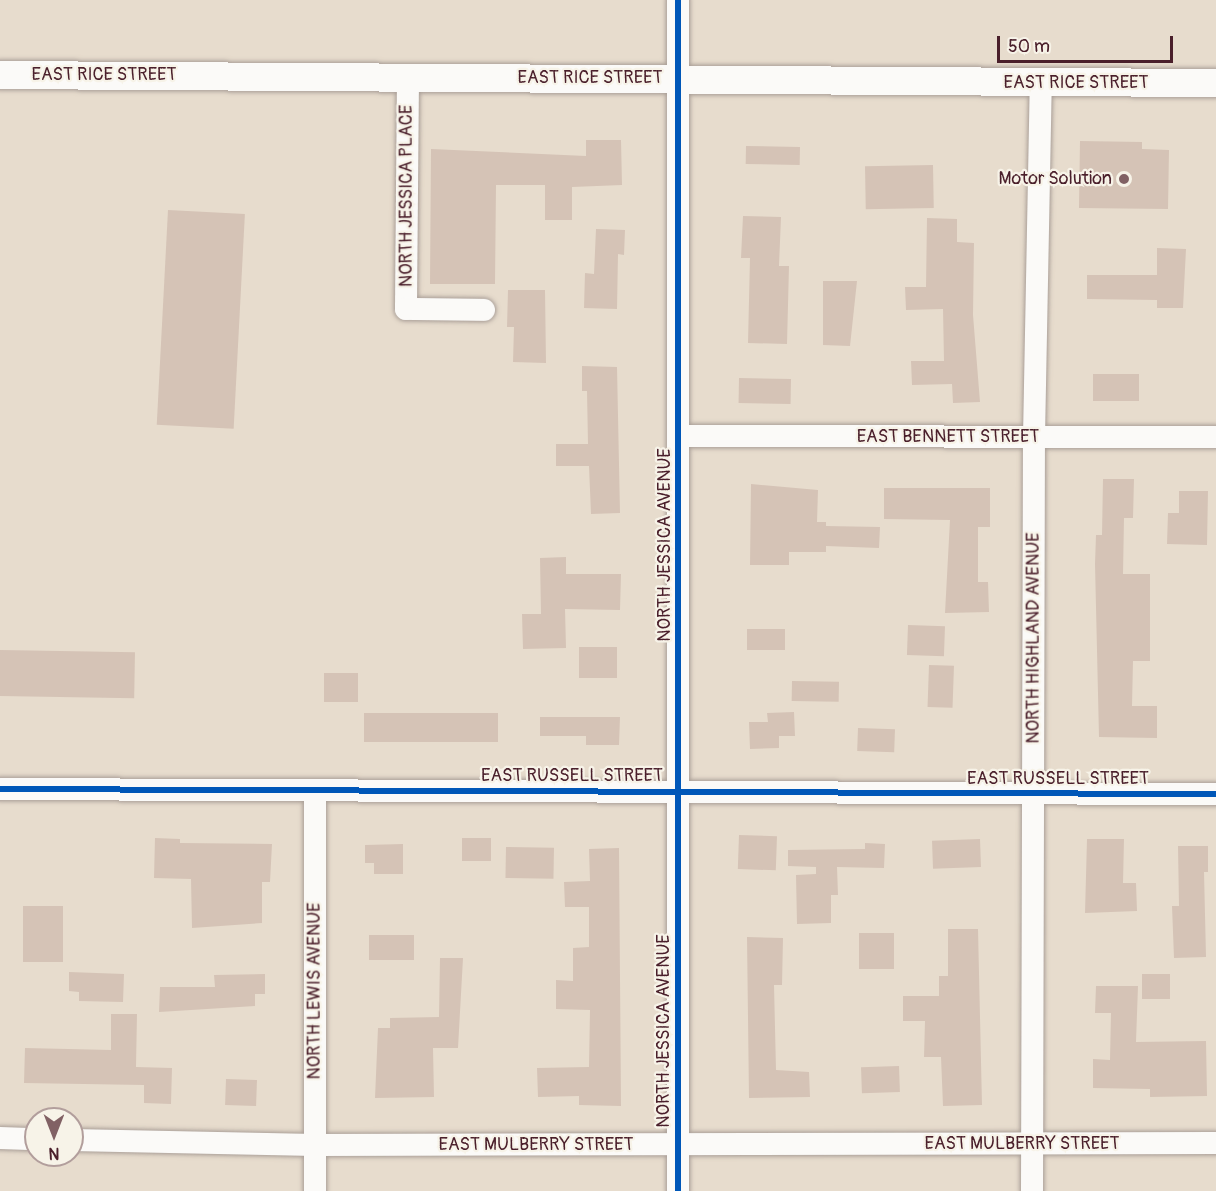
<!DOCTYPE html>
<style>
body{margin:0}
#map{position:relative;width:1216px;height:1191px;overflow:hidden;background:#e7dccd;font-family:Pangolin,sans-serif}
div>[style]{position:absolute}
[style*='--x']{left:calc(var(--x)*1px);top:calc(var(--y)*1px);width:calc(var(--w)*1px);rotate:calc(var(--a)*1deg)}
.building>*{inset:0;background:#d5c3b6;transform-origin:0 0}
.roads{filter:drop-shadow(0 0 2px #aa9f98) drop-shadow(0 0 2px #aa9f98)}
.minor>*{height:22px;margin:-11px;padding:0 11px;transform-origin:11px;border-radius:11px;background:#fbfaf8}
.major>*{height:28px;margin:-14px;padding:0 14px;transform-origin:14px;border-radius:14px;background:#fbfaf8}
.cycleway>*{height:6px;margin:-3px;padding:0 3px;transform-origin:3px;border-radius:3px;background:#0057b8}
.dots>*{width:16px;height:16px;translate:-50% -50%;box-sizing:border-box;border:3px solid #f7f3e8;border-radius:50%}
span{translate:-50% -50%;white-space:nowrap;text-align:center;line-height:1.15;-webkit-text-stroke:4.5px #f7f3e8;paint-order:stroke}
.street-label{font-size:18px;color:#4a1f2b}
.poi-label{font-size:18px;color:#4a1f2b}
.right{translate:-100% -50%;text-align:right}
.north{position:absolute;left:24px;top:1107px;width:60px;height:60px;box-sizing:border-box;background:#f7f3e8;border:2px solid #b29e9c;border-radius:50%;rotate:180deg;font-size:16px;font-weight:700;line-height:24px;text-align:center;color:#4a1f2b}
.north::after{content:'';display:block;margin:auto;width:21px;height:27px;background:#816164;clip-path:polygon(50% 0,100% 100%,50% 72%,0 100%)}
.scale{position:absolute;left:997px;top:36px;width:176px;height:27px;box-sizing:border-box;border:3px solid #4a1f2b;border-top:0;padding-left:8px;font-size:18px;line-height:21px;white-space:nowrap;color:#4a1f2b;-webkit-text-stroke:4px #f7f3e8;paint-order:stroke}
</style>
<div id="map">
<div class="building">
<i style="clip-path:polygon(586px 140px,621px 140px,622px 185px,572px 187px,572px 220px,545px 220px,545px 185px,496px 185px,495px 284px,430px 284px,431px 149px,586px 156px)"></i>
<i style="clip-path:polygon(1080px 141px,1142px 142px,1142px 149px,1169px 150px,1168px 209px,1079px 208px)"></i>
<i style="left:746px;top:146px;width:54px;height:18px;rotate:1deg"></i>
<i style="left:933px;top:165px;width:43px;height:68px;rotate:89deg"></i>
<i style="left:168px;top:210px;width:77px;height:215px;rotate:3deg"></i>
<i style="clip-path:polygon(743px 216px,781px 217px,779px 266px,789px 266px,787px 344px,748px 343px,750px 258px,741px 258px)"></i>
<i style="clip-path:polygon(927px 218px,957px 219px,957px 242px,974px 243px,973px 315px,980px 402px,953px 403px,952px 384px,912px 385px,911px 361px,944px 361px,943px 309px,906px 310px,905px 287px,926px 287px)"></i>
<i style="clip-path:polygon(596px 229px,625px 230px,624px 255px,618px 254px,617px 309px,584px 308px,585px 273px,594px 274px)"></i>
<i style="clip-path:polygon(1157px 248px,1186px 249px,1183px 308px,1157px 308px,1157px 300px,1087px 299px,1087px 275px,1157px 275px)"></i>
<i style="clip-path:polygon(823px 281px,857px 281px,850px 346px,823px 345px)"></i>
<i style="clip-path:polygon(508px 290px,545px 290px,546px 363px,513px 362px,514px 327px,507px 327px)"></i>
<i style="clip-path:polygon(582px 366px,617px 367px,620px 513px,591px 514px,589px 466px,556px 466px,556px 444px,588px 444px,587px 391px,582px 391px)"></i>
<i style="left:1093px;top:374px;width:46px;height:27px"></i>
<i style="left:739px;top:378px;width:52px;height:25px;rotate:1deg"></i>
<i style="clip-path:polygon(1103px 479px,1134px 479px,1133px 518px,1124px 518px,1123px 574px,1150px 574px,1150px 661px,1133px 661px,1132px 706px,1157px 706px,1157px 738px,1099px 737px,1095px 564px,1096px 535px,1102px 535px)"></i>
<i style="clip-path:polygon(751px 484px,818px 490px,817px 522px,826px 522px,826px 526px,880px 527px,879px 548px,826px 546px,826px 552px,789px 552px,789px 565px,750px 565px)"></i>
<i style="clip-path:polygon(884px 488px,990px 488px,990px 527px,978px 527px,978px 582px,988px 582px,989px 612px,945px 613px,950px 520px,884px 519px)"></i>
<i style="clip-path:polygon(1179px 491px,1208px 491px,1207px 545px,1167px 544px,1168px 513px,1179px 513px)"></i>
<i style="clip-path:polygon(566px 557px,566px 574px,621px 574px,620px 610px,565px 609px,566px 648px,523px 649px,522px 614px,541px 614px,540px 558px)"></i>
<i style="left:908px;top:625px;width:37px;height:30px;rotate:2deg"></i>
<i style="left:747px;top:629px;width:38px;height:21px"></i>
<i style="left:579px;top:647px;width:38px;height:31px"></i>
<i style="left:0;top:650px;width:135px;height:46px;rotate:1deg"></i>
<i style="left:929px;top:665px;width:25px;height:42px;rotate:2deg"></i>
<i style="left:324px;top:673px;width:34px;height:29px"></i>
<i style="left:792px;top:681px;width:47px;height:20px;rotate:1deg"></i>
<i style="clip-path:polygon(794px 712px,795px 736px,779px 736px,779px 748px,750px 749px,749px 722px,768px 722px,767px 713px)"></i>
<i style="left:364px;top:713px;width:134px;height:29px"></i>
<i style="clip-path:polygon(540px 717px,620px 717px,619px 745px,586px 745px,586px 736px,540px 736px)"></i>
<i style="left:858px;top:728px;width:37px;height:23px;rotate:2deg"></i>
<i style="left:739px;top:835px;width:38px;height:34px;rotate:2deg"></i>
<i style="clip-path:polygon(155px 838px,180px 839px,180px 843px,272px 844px,270px 882px,262px 882px,262px 923px,192px 928px,191px 879px,154px 878px)"></i>
<i style="left:462px;top:838px;width:29px;height:23px"></i>
<i style="left:980px;top:839px;width:28px;height:48px;rotate:88deg"></i>
<i style="clip-path:polygon(1087px 839px,1124px 839px,1123px 883px,1136px 883px,1137px 911px,1085px 913px)"></i>
<i style="clip-path:polygon(865px 843px,885px 844px,884px 868px,837px 867px,838px 895px,831px 895px,831px 923px,797px 924px,796px 875px,816px 874px,816px 867px,788px 866px,788px 850px,865px 849px)"></i>
<i style="clip-path:polygon(403px 844px,403px 874px,374px 874px,374px 863px,365px 863px,365px 845px)"></i>
<i style="clip-path:polygon(1178px 846px,1208px 846px,1208px 872px,1204px 872px,1206px 957px,1174px 958px,1172px 906px,1179px 906px)"></i>
<i style="left:506px;top:847px;width:48px;height:31px;rotate:1deg"></i>
<i style="clip-path:polygon(619px 848px,621px 1106px,579px 1105px,579px 1096px,538px 1097px,537px 1068px,589px 1067px,590px 1010px,556px 1009px,556px 980px,573px 981px,573px 948px,589px 947px,589px 907px,565px 907px,564px 882px,590px 881px,589px 849px)"></i>
<i style="left:23px;top:906px;width:40px;height:56px"></i>
<i style="clip-path:polygon(948px 929px,978px 929px,982px 1105px,943px 1106px,941px 1057px,924px 1057px,925px 1021px,903px 1021px,903px 996px,939px 996px,939px 976px,948px 976px)"></i>
<i style="left:859px;top:933px;width:35px;height:36px"></i>
<i style="left:369px;top:935px;width:45px;height:25px"></i>
<i style="clip-path:polygon(747px 937px,783px 938px,782px 985px,774px 985px,776px 1070px,809px 1072px,810px 1097px,749px 1098px)"></i>
<i style="clip-path:polygon(440px 958px,463px 958px,458px 1048px,433px 1048px,434px 1097px,375px 1098px,378px 1028px,390px 1028px,390px 1018px,439px 1017px)"></i>
<i style="clip-path:polygon(69px 972px,124px 974px,123px 1002px,79px 1001px,79px 992px,69px 991px)"></i>
<i style="clip-path:polygon(265px 974px,265px 994px,255px 994px,255px 1006px,159px 1012px,160px 987px,215px 987px,214px 975px)"></i>
<i style="left:1142px;top:974px;width:28px;height:25px"></i>
<i style="clip-path:polygon(1096px 986px,1138px 986px,1136px 1042px,1206px 1041px,1207px 1096px,1150px 1097px,1150px 1089px,1093px 1088px,1093px 1059px,1110px 1060px,1111px 1013px,1095px 1013px)"></i>
<i style="clip-path:polygon(111px 1014px,137px 1014px,136px 1067px,172px 1068px,171px 1104px,144px 1103px,144px 1085px,24px 1083px,25px 1048px,111px 1050px)"></i>
<i style="left:899px;top:1066px;width:26px;height:38px;rotate:88deg"></i>
<i style="left:226px;top:1079px;width:31px;height:26px;rotate:2deg"></i>
</div>
<div class="roads">
<div class="minor">
<i style="--x:678;--y:0;--w:1191;--a:90"></i>
<i style="--x:408;--y:77;--w:232;--a:90.5"></i>
<i style="--x:406;--y:309;--w:78;--a:0.7"></i>
<i style="--x:679;--y:436;--w:537;--a:0.11"></i>
<i style="--x:0;--y:789;--w:1216;--a:0.24"></i>
<i style="--x:0;--y:1138;--w:36;--a:2"></i>
<i style="--x:72;--y:1140;--w:243;--a:1.2"></i>
<i style="--x:315;--y:1145;--w:901;--a:-0.13"></i>
<i style="--x:315;--y:1191;--w:401;--a:-90"></i>
<i style="--x:1032;--y:1191;--w:754;--a:-89.85"></i>
<i style="--x:1034;--y:437;--w:353;--a:-88.9"></i>
</div>
<div class="major">
<i style="--x:0;--y:75;--w:1216;--a:0.38"></i>
</div>
</div>
<div class="cycleway">
<i style="--x:678;--y:0;--w:1191;--a:90"></i>
<i style="--x:0;--y:789;--w:1216;--a:0.24"></i>
</div>
<div class="dots">
<i style="left:1124px;top:179px;background:#816164"></i>
</div>
<div class="street-label">
<span style="left:104px;top:75px">EAST RICE STREET</span>
<span style="left:590px;top:78px">EAST RICE STREET</span>
<span style="left:1076px;top:83px">EAST RICE STREET</span>
<span style="left:407px;top:196px;rotate:-90deg">NORTH JESSICA PLACE</span>
<span style="left:948px;top:437px">EAST BENNETT STREET</span>
<span style="left:665px;top:545px;rotate:-90deg">NORTH JESSICA AVENUE</span>
<span style="left:1034px;top:638px;rotate:-90deg">NORTH HIGHLAND AVENUE</span>
<span style="left:572px;top:776px">EAST RUSSELL STREET</span>
<span style="left:1058px;top:779px">EAST RUSSELL STREET</span>
<span style="left:315px;top:991px;rotate:-90deg">NORTH LEWIS AVENUE</span>
<span style="left:664px;top:1031px;rotate:-90deg">NORTH JESSICA AVENUE</span>
<span style="left:1022px;top:1144px">EAST MULBERRY STREET</span>
<span style="left:536px;top:1145px">EAST MULBERRY STREET</span>
</div>
<div class="poi-label">
<span class="right" style="left:1112px;top:179px">Motor Solution</span>
</div>
<div class="north">N</div>
<div class="scale">50 m</div>
</div>
